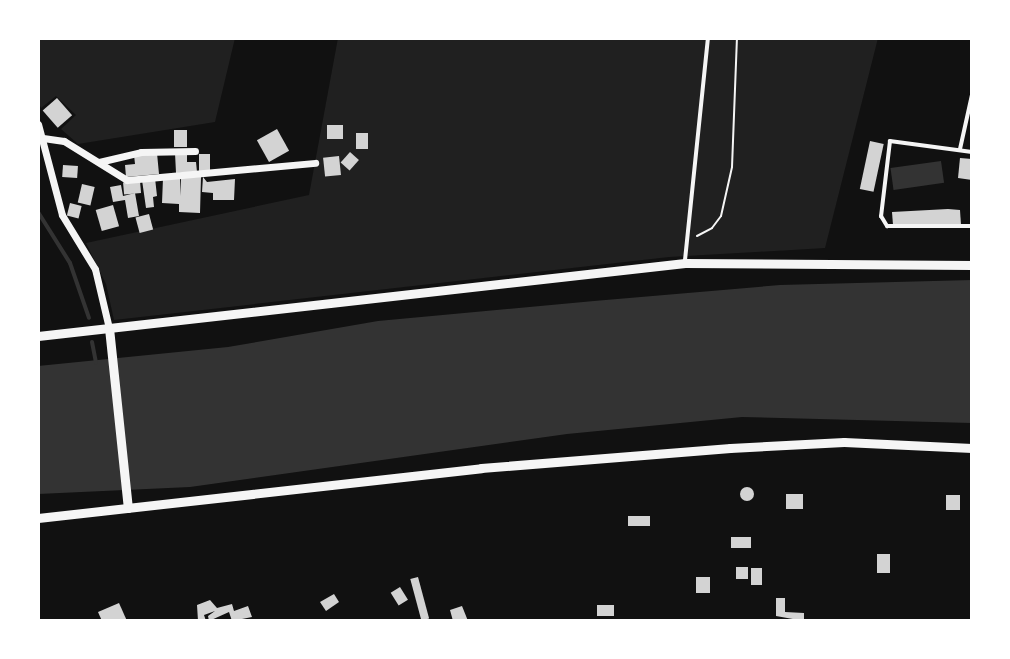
<!DOCTYPE html>
<style>
body{margin:0}
#map{position:relative;width:1010px;height:659px;overflow:hidden;background:#111;font-family:Overpass,sans-serif}
div>[style]{position:absolute}
[style*='--x']{left:calc(var(--x)*1px);top:calc(var(--y)*1px);width:calc(var(--w)*1px);rotate:calc(var(--a)*1deg)}
.green>*{inset:0;background:#202020}
.water>*{inset:0;background:#333;transform-origin:0 0}
.stream>*{height:4px;margin:-2px;padding:0 2px;transform-origin:2px;border-radius:2px;background:#333}
.building>*{inset:0;background:#d3d3d3;transform-origin:0 0}
.round{border-radius:50%}
.path>*{height:2px;margin:-1px;padding:0 1px;transform-origin:1px;border-radius:1px;background:#f5f5f5}
.service>*{height:4px;margin:-2px;padding:0 2px;transform-origin:2px;border-radius:2px;background:#f5f5f5}
.minor>*{height:7px;margin:-3.5px;padding:0 3.5px;transform-origin:3.5px;border-radius:3.5px;background:#f5f5f5}
.tertiary>*{height:9px;margin:-4.5px;padding:0 4.5px;transform-origin:4.5px;border-radius:4.5px;background:#f5f5f5}
span{translate:-50% -50%;white-space:nowrap;text-align:center;line-height:1.15;-webkit-text-stroke:8px #fff;paint-order:stroke}
.frame{position:absolute;inset:0;border:40px solid #fff;pointer-events:none}
</style>
<div id="map">
<div class="green">
<i style="clip-path:polygon(38px 38px,235px 38px,215px 122px,78px 144px,61px 129px,76px 115px,56px 96px,41px 108px,38px 101px)"></i>
<i style="clip-path:polygon(338px 38px,878px 38px,825px 248px,669px 257px,114px 320px,106px 284px,86px 243px,309px 195px)"></i>
</div>
<div class="water">
<i style="left:941px;top:161px;width:22px;height:51px;rotate:82deg"></i>
<i style="clip-path:polygon(972px 280px,972px 423px,742px 417px,567px 434px,190px 487px,38px 494px,38px 366px,228px 347px,378px 321px,594px 301px,780px 285px)"></i>
</div>
<div class="stream">
<i style="--x:38;--y:212;--w:60;--a:57.9"></i>
<i style="--x:70;--y:263;--w:58;--a:70.9"></i>
<i style="--x:92;--y:342;--w:21;--a:79"></i>
</div>
<div class="building">
<i style="left:57px;top:98px;width:23px;height:19px;rotate:49deg"></i>
<i style="left:327px;top:125px;width:16px;height:14px"></i>
<i style="left:277px;top:129px;width:25px;height:23px;rotate:61deg"></i>
<i style="left:174px;top:130px;width:13px;height:17px"></i>
<i style="left:356px;top:133px;width:12px;height:16px"></i>
<i style="left:870px;top:141px;width:14px;height:49px;rotate:12deg"></i>
<i style="clip-path:polygon(187px 152px,187px 162px,196px 162px,197px 172px,176px 173px,175px 153px)"></i>
<i style="left:350px;top:152px;width:12px;height:14px;rotate:42deg"></i>
<i style="clip-path:polygon(157px 153px,159px 174px,126px 177px,125px 165px,135px 164px,134px 155px)"></i>
<i style="left:199px;top:154px;width:11px;height:18px"></i>
<i style="left:339px;top:156px;width:19px;height:16px;rotate:84deg"></i>
<i style="clip-path:polygon(960px 158px,972px 159px,972px 180px,958px 178px)"></i>
<i style="left:63px;top:165px;width:15px;height:12px;rotate:4deg"></i>
<i style="clip-path:polygon(181px 177px,201px 177px,200px 213px,179px 212px,179px 204px,162px 203px,163px 178px,180px 179px,181px 196px)"></i>
<i style="clip-path:polygon(203px 177px,207px 182px,235px 179px,234px 200px,213px 200px,213px 193px,202px 192px)"></i>
<i style="clip-path:polygon(155px 178px,157px 196px,153px 197px,154px 207px,146px 208px,142px 180px)"></i>
<i style="left:140px;top:181px;width:12px;height:17px;rotate:85deg"></i>
<i style="left:82px;top:184px;width:13px;height:19px;rotate:13deg"></i>
<i style="clip-path:polygon(121px 185px,123px 196px,135px 193px,139px 216px,128px 218px,125px 200px,113px 202px,110px 187px)"></i>
<i style="left:70px;top:203px;width:12px;height:13px;rotate:14deg"></i>
<i style="left:113px;top:205px;width:22px;height:18px;rotate:74deg"></i>
<i style="clip-path:polygon(948px 209px,960px 210px,961px 225px,893px 225px,892px 212px)"></i>
<i style="left:149px;top:214px;width:16px;height:14px;rotate:75deg"></i>
<i class="round" style="left:740px;top:487px;width:14px;height:14px"></i>
<i style="left:786px;top:494px;width:17px;height:15px"></i>
<i style="left:946px;top:495px;width:14px;height:15px"></i>
<i style="left:628px;top:516px;width:22px;height:10px"></i>
<i style="left:731px;top:537px;width:20px;height:11px"></i>
<i style="left:877px;top:554px;width:13px;height:19px"></i>
<i style="left:736px;top:567px;width:12px;height:12px"></i>
<i style="left:751px;top:568px;width:11px;height:17px"></i>
<i style="left:418px;top:577px;width:43px;height:8px;rotate:75deg"></i>
<i style="left:696px;top:577px;width:14px;height:16px"></i>
<i style="left:400px;top:587px;width:15px;height:11px;rotate:58deg"></i>
<i style="clip-path:polygon(334px 594px,339px 602px,326px 611px,320px 602px)"></i>
<i style="clip-path:polygon(776px 598px,785px 598px,785px 612px,804px 613px,804px 621px,776px 616px)"></i>
<i style="clip-path:polygon(210px 600px,217px 608px,232px 604px,234px 611px,248px 606px,252px 617px,232px 621px,229px 612px,209px 621px,208px 616px,215px 611px,204px 615px,206px 621px,198px 621px,197px 605px)"></i>
<i style="clip-path:polygon(119px 603px,127px 621px,102px 621px,98px 612px)"></i>
<i style="left:597px;top:605px;width:17px;height:11px"></i>
<i style="clip-path:polygon(462px 606px,468px 621px,453px 621px,450px 610px)"></i>
</div>
<div class="path">
<i style="--x:697;--y:236;--w:17;--a:-28"></i>
<i style="--x:712;--y:228;--w:15;--a:-53"></i>
<i style="--x:721;--y:216;--w:50;--a:-77.3"></i>
<i style="--x:732;--y:167;--w:129;--a:-87.8"></i>
</div>
<div class="service">
<i style="--x:960;--y:149;--w:55;--a:-77.5"></i>
<i style="--x:972;--y:152;--w:83;--a:-172.4"></i>
<i style="--x:890;--y:141;--w:76;--a:96.8"></i>
<i style="--x:881;--y:216;--w:12;--a:59"></i>
<i style="--x:887;--y:226;--w:85;--a:0"></i>
<i style="--x:685;--y:260;--w:223;--a:-84.1"></i>
</div>
<div class="minor">
<i style="--x:38;--y:124;--w:94;--a:75.2"></i>
<i style="--x:62;--y:215;--w:63;--a:58.6"></i>
<i style="--x:95;--y:269;--w:61;--a:76.7"></i>
<i style="--x:43;--y:138;--w:21;--a:8"></i>
<i style="--x:64;--y:141;--w:74;--a:31.8"></i>
<i style="--x:127;--y:180;--w:189;--a:-5.2"></i>
<i style="--x:99;--y:162;--w:43;--a:-13.4"></i>
<i style="--x:141;--y:152;--w:54;--a:-1.1"></i>
</div>
<div class="tertiary">
<i style="--x:109;--y:328;--w:181;--a:84"></i>
<i style="--x:38;--y:336;--w:651;--a:-6.44"></i>
<i style="--x:685;--y:263;--w:287;--a:0.4"></i>
<i style="--x:38;--y:518;--w:446;--a:-6.4"></i>
<i style="--x:481;--y:468;--w:250;--a:-4.6"></i>
<i style="--x:730;--y:448;--w:114;--a:-3"></i>
<i style="--x:844;--y:442;--w:128;--a:2.7"></i>
</div>
<div class="frame"></div>
</div>
